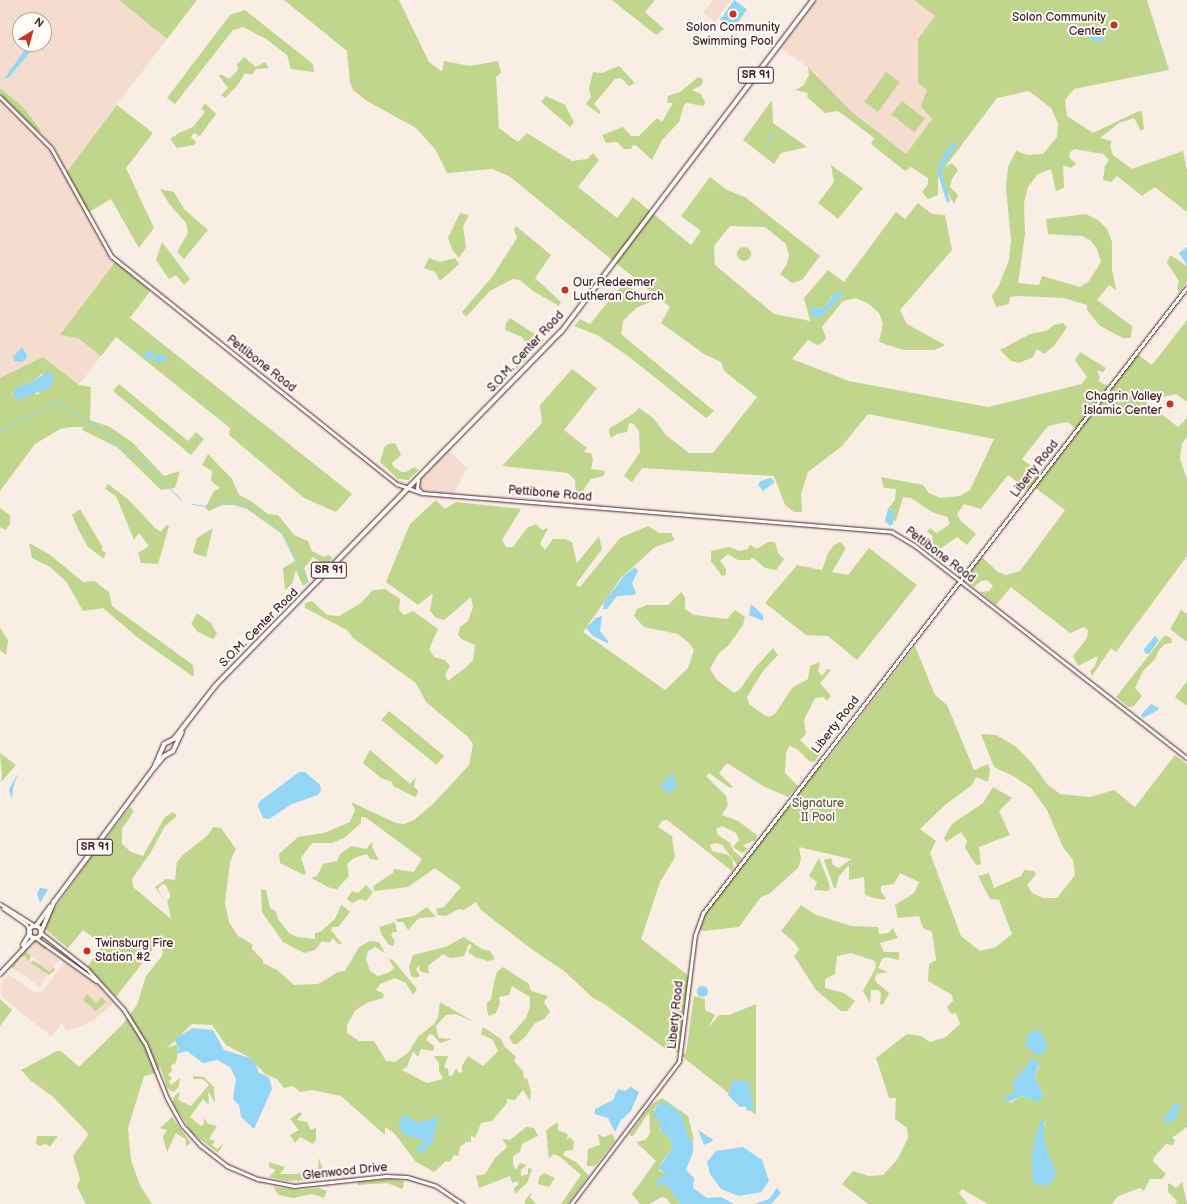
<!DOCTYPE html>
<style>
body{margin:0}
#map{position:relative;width:1187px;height:1204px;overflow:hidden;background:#f9eee4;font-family:"Balsamiq Sans",sans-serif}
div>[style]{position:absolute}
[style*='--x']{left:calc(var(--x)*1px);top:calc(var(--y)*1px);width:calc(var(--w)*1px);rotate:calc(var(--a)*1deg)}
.built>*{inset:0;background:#f4ddce}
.green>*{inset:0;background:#c0d68c;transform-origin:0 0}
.round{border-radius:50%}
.water>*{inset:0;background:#92d5f4;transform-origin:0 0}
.stream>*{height:1px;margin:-0.5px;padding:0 0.5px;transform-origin:0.5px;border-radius:0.5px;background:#92d5f4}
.roads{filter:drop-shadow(0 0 1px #4a1f2b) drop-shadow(0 0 1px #4a1f2b)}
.minor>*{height:3px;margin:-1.5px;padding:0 1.5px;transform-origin:1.5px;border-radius:1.5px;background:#fdfcf7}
.major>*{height:4px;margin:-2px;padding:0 2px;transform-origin:2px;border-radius:2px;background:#fdfcf7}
.major>.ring{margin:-2px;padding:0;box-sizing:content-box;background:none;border:4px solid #fdfcf7;border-radius:50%}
.dots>*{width:11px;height:11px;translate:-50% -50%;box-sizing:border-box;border:2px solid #fdfcf7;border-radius:50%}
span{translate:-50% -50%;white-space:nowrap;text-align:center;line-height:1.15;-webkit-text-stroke:4px #fdfcf7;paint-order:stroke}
.shield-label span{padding:1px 3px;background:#fdfcf7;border:1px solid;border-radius:3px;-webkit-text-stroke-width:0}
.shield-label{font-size:11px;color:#4a1f2b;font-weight:700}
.poi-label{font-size:12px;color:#4a1f2b}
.right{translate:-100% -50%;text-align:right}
.left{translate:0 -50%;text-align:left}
.street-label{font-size:12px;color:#4a1f2b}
.park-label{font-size:12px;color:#6d5648}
.north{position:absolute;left:12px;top:12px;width:40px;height:40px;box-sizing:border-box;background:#fdfcf7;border:1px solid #b5a4a5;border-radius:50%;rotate:37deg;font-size:11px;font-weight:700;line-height:16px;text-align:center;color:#4a1f2b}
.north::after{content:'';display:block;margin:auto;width:14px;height:18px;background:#c8321e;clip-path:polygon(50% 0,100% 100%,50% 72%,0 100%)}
</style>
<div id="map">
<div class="built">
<i style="clip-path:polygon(evenodd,0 0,119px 0,167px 39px,65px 173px,109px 253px,151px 290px,79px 385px,43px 358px,0 378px,0 0,20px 20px,44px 20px,44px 44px,20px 44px,20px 20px)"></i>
<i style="clip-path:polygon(713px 0,731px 0,715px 22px,703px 13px)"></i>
<i style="clip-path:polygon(813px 0,914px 0,935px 16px,927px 90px,932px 119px,906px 154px,824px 94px,817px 74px,778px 46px)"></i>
<i style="clip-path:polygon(447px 449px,467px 468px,453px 495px,408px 490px)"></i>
<i style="clip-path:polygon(37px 942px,59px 960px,50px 973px,26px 952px,32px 943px)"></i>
<i style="clip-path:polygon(24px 956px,48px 975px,40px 987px,13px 968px)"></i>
<i style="clip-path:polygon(66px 959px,103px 987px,116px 1001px,94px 1020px,82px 1026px,66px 1031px,62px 1023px,52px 1037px,2px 997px,0 985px,8px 974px,36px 993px,43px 991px)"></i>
</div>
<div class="green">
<i style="clip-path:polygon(119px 0,197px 0,167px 39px)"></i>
<i style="clip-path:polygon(evenodd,284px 0,399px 0,429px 62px,442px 72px,444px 61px,470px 66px,498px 61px,501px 73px,496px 77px,499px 128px,518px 142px,527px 133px,572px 161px,587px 159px,593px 153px,599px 160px,578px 187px,617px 218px,633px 197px,691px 245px,701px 231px,681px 216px,710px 177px,727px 190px,745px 197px,820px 256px,802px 280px,792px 283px,780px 274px,786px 266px,789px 256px,786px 244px,765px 227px,730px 226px,714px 246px,715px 265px,774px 314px,810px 321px,804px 298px,828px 270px,844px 282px,896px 212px,905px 219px,918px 203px,932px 214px,945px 215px,952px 250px,900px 310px,907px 324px,945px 345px,935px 350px,903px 350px,879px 342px,883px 324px,879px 313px,869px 304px,856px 298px,843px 301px,822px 327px,826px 338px,822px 343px,817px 345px,808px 340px,792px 359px,849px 381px,988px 407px,1082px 384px,1087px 377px,1075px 360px,1080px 352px,1106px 368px,1103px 372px,1097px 370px,1100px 377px,1098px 381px,1109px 387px,1136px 353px,1152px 365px,1187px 320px,1187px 402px,1176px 394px,1145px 401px,1178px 427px,1187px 418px,1187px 437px,1182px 443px,1180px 459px,1187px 479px,1187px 556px,1116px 652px,1111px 648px,1092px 676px,1090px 671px,1095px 666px,1098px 656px,1078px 666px,1073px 656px,1087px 638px,1088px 630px,1084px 627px,1070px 633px,1011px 587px,996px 605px,980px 592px,989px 591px,993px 586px,987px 580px,981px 581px,974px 587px,966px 582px,970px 569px,982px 557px,998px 572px,1006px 575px,1020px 571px,1065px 510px,1033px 486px,1029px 491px,1008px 475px,981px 509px,964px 504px,957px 514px,960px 520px,976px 534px,967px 545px,957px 537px,940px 549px,931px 542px,933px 536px,927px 532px,930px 528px,937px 533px,950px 524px,947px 517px,932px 512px,911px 498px,903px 497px,896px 521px,894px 521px,892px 509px,888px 509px,895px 500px,896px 489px,884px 488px,881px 477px,923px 485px,929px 493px,940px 498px,960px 496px,970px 490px,994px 439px,868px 414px,842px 446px,808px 472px,801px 494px,802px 512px,794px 512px,785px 505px,774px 476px,642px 468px,632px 482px,624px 476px,640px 452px,639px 431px,634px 424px,629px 423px,627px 432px,617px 434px,611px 438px,609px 432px,610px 428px,633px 414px,639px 408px,653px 418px,666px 435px,689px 453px,713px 453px,757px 397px,724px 371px,721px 362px,704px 354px,661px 323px,670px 307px,509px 176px,492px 169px,447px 173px,435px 149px,416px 128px,367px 101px,353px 90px,350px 82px,347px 51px,284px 0,843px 293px,841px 297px,820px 318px,812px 307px,820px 309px,828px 304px,831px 297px,843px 293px,284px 0,1067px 422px,1077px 429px,1042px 474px,1022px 459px,1048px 426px,1067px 422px)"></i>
<i style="clip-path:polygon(612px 0,655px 0,645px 12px,664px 29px,656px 35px)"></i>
<i style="clip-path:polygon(914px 0,1147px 0,1169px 70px,1074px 89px,1065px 100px,1067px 116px,1093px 133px,1139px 111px,1142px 112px,1144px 129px,1141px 131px,1134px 118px,1119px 123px,1100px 138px,1112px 141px,1110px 146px,1113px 155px,1132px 169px,1183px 151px,1187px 171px,1187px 212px,1155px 187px,1142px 196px,1117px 176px,1111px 182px,1103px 180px,1105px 166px,1109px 160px,1103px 154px,1075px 149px,1070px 152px,1069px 157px,1076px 164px,1071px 168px,1063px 165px,1064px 188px,1056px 191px,1051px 169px,1038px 174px,1028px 187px,1024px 203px,1025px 234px,1018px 283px,1039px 285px,1042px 276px,1080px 287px,1089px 281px,1101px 262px,1097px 249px,1090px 240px,1082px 236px,1048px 234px,1046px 219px,1086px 214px,1098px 220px,1107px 229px,1112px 242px,1112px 269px,1116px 290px,1109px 285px,1097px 300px,1132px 326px,1131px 338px,1123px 338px,1100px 326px,1087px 310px,1087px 305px,1064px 298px,1017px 296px,1010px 297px,1009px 304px,996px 307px,992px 296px,999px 285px,1009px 260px,1011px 240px,1006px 187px,1008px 167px,1016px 151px,1028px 155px,1043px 154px,1057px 137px,1058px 123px,1051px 108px,1029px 91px,997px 98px,945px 167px,952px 163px,958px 170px,952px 179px,950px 187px,958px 195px,954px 204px,946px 190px,942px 172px,938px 178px,938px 195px,928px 199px,922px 192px,928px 184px,928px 178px,911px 167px,905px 171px,871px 144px,874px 138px,849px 119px,838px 111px,825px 113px,807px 97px,808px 93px,795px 90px,804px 85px,809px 75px,808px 67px,853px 113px,906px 154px,932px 119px,921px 106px,927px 90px,918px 83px,918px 39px,935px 16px)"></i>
<i style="clip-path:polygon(245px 10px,313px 64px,314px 72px,291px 69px,287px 55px,266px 39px,243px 27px,233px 30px,175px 104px,167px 98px,230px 15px)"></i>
<i style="clip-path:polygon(244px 57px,256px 67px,265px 62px,269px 68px,256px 69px,252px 75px,245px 73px,237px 86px,225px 98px,221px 95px,228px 88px,219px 76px,221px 74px,229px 79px,238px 70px,237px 64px)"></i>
<i style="clip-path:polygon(619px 66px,635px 83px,629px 86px,621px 78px,615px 79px,594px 104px,601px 112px,599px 114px,586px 104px,591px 97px,589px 89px,593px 72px,602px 73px)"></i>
<i style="left:886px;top:72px;width:17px;height:37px;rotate:36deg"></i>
<i style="clip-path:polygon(698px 77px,703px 79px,702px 85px,692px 90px,701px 94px,705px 103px,703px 106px,687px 103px,684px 105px,679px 122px,662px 140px,652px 160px,637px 146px,633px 145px,631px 149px,624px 149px,617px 142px,606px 143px,602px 135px,623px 127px,631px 136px,639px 136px,657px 118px,662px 122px,673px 103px,667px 103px,668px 96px,680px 92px)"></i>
<i style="clip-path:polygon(0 88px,23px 107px,41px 131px,39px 133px,0 95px)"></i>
<i style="clip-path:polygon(546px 96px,565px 105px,574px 122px,570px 127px,541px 102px)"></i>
<i style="clip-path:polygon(772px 100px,773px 123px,807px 147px,781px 153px,774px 164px,743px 140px)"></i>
<i style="left:902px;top:101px;width:29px;height:17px;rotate:38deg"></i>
<i style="clip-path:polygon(205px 103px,216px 114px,200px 136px,194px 133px,191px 137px,196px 142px,194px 145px,177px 148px,170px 139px,179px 133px,193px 127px,205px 112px,201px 109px)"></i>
<i style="clip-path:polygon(117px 105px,153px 133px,126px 168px,154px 228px,139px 248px,111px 199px,86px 214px,65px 174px)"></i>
<i style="clip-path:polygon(831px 165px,863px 188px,838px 219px,818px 203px,834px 182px)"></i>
<i style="clip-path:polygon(160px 189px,174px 192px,184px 209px,208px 230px,184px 259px,177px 252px,188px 233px,186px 223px,170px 205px)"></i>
<i style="clip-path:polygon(460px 213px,469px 215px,463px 226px,466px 247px,459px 258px,453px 251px,448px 238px)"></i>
<i style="clip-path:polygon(516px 226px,551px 255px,535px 278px,561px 302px,559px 306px,533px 291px,520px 280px,513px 279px,490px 291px,466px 317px,462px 312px,492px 277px,517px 238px,514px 230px)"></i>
<i style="clip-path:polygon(162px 242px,190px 279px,184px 285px,176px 275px,169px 279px,156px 260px)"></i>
<i class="round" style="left:737px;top:247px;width:14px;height:14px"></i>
<i style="clip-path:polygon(1170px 255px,1187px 266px,1187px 282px,1179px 292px,1177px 289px,1179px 281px,1167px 263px)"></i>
<i style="clip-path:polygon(429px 258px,440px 262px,455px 258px,459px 264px,440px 281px,435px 272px,424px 268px)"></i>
<i style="clip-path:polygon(116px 261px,150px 291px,130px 318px,352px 494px,336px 512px,304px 498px,229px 435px,230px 428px,116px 337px,101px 356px,78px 338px,60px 335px)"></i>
<i style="clip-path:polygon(623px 284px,655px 300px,636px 308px,623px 321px,621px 334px,714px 411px,706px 418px,628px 356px,597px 335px,574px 326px,580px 319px,590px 324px)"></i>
<i style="clip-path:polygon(510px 318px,544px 340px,513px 373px,518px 360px,529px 348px,522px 337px,505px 330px,506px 323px)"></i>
<i style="clip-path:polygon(1063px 323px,1067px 327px,1054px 346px,1044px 354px,1037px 349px,1033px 357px,1019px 363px,1011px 361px,1000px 350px,1030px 334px,1046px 331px,1054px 325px)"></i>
<i style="clip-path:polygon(evenodd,43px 357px,79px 385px,91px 387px,90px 420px,110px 427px,132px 442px,164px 476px,180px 471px,175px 488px,161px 490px,117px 447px,82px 430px,84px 427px,72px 427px,60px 429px,35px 444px,0 491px,0 378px,43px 357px,43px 373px,39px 394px,12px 394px,15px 389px,34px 381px,43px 373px)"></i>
<i style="clip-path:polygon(572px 369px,597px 388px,564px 430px,587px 448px,584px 452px,591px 453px,593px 460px,591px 469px,605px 471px,604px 476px,591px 479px,579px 496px,576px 496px,575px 480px,568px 473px,502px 466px,542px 423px,540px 405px)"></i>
<i style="clip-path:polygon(119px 384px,188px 441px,196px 432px,204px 439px,191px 455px,113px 391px)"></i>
<i style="clip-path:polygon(395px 443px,401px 455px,392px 463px,393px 466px,401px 472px,406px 472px,414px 467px,419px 470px,408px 480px,398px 479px,380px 462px,384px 448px,388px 444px)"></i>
<i style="clip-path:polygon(208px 454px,232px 479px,239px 495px,251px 501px,268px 514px,278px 515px,294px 535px,308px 541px,312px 551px,324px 557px,329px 555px,332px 558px,327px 566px,313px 557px,304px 568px,309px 582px,303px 586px,296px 570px,292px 584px,285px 590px,283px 568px,295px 561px,282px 534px,247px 509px,234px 505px,222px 505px,209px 511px,205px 508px,214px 491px,220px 488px,211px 481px,212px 471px,202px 465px)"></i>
<i style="clip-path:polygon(108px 484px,129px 500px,155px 528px,161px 532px,166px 525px,169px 526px,158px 564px,141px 563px,138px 553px,149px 546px,139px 533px,134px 540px,116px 496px,105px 489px)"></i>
<i style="clip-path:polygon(436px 500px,445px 509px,456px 502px,521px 509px,502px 540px,506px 547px,513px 547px,527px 528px,536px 524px,542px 530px,548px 528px,540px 544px,545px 550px,553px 539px,565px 539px,572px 542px,577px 563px,599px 536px,602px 549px,579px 580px,576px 585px,580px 587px,620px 538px,648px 526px,659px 533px,671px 533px,675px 540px,655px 547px,621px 578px,583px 632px,665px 690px,688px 668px,694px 650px,689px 643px,678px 634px,644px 627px,634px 616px,637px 609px,647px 605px,668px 605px,681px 592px,685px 597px,685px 609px,694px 615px,727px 619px,735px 610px,745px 617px,743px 625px,728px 646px,719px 653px,710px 669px,716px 679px,734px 693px,740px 689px,754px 669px,773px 648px,778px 655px,763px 671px,747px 697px,749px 704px,764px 715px,770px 717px,776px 713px,792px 688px,808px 679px,810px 666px,820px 662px,818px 671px,822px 676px,827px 669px,831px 670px,820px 683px,831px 696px,827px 701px,823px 697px,815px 698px,804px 720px,806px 734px,800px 740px,809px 749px,819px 750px,821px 753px,814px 762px,809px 761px,797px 749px,789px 746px,786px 753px,785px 773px,798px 786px,788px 797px,763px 786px,727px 763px,719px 773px,733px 787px,730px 788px,709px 773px,706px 776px,726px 796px,728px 805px,722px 815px,738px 821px,757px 835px,756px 840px,743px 845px,748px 849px,742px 853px,733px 847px,739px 840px,736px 833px,722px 826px,716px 829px,718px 835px,730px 843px,733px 850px,742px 858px,737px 865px,722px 845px,716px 843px,710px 845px,712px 851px,728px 855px,732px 859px,734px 868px,732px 871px,667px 820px,662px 821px,658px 827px,672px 836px,675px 857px,660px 882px,641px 939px,690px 977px,681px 1055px,686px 1053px,694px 996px,705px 999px,705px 1010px,715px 1015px,708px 1028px,719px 1015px,729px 1015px,756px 1004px,756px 1115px,669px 1046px,669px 1044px,667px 1050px,603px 1003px,593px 998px,564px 971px,530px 948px,481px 910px,476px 902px,464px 910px,459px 909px,446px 916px,438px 915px,436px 909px,444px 907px,461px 887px,435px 868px,408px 887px,374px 891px,373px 886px,393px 873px,394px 869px,414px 872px,422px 859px,365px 817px,361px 817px,361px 823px,344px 838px,331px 843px,312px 843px,301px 858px,306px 873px,304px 875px,280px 863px,279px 854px,298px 837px,324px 833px,350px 822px,355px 810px,351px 802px,396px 823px,404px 824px,414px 820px,433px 804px,469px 765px,473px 744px,468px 737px,426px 702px,416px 683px,353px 638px,347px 630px,305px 608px,305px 603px,312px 601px,327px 615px,339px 616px,361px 603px,373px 590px,385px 589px,400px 599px,399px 610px,404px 615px,413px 611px,438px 629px,429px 649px,434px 657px,445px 660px,450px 666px,445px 675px,448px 681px,465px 668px,473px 660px,475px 645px,461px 639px,458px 634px,460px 627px,468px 621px,473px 607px,471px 597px,444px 620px,436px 618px,430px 611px,433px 593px,418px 605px,386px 582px,410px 524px)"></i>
<i style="clip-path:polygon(0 508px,10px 515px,10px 524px,6px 530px,0 527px)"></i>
<i style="clip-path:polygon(80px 509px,102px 546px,102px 551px,106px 552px,104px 559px,88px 547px,78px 529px,72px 515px)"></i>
<i style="clip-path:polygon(213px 528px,206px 557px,193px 553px,197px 538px)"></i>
<i style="clip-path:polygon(768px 542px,775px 542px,778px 553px,784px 559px,776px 570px,765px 568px,752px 557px,750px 560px,738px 560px,728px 554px,720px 561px,726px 569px,726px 575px,722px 576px,711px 561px,711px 551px,729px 547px,740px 551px,748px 549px,750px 545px,757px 549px)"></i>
<i style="clip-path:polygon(840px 542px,846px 548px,832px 572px,848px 575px,869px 548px,917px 585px,857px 660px,828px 636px,806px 635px,765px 603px,797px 565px,822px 570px,828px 553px,834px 545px)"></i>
<i style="clip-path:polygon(29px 543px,49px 554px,83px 582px,94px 581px,109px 592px,112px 606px,193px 665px,194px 675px,192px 676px,137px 637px,103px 608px,83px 611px,66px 581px,50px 567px,32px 558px)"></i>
<i style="clip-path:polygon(1181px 610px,1187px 614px,1187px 642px,1170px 629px)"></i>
<i style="clip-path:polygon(197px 613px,211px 623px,217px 634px,213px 639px,198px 632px,191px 624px)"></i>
<i style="clip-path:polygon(0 627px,8px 641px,6px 655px,0 650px)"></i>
<i style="clip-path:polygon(1165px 635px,1171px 638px,1172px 643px,1165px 644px,1159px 650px,1155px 659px,1143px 671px,1135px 688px,1142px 696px,1134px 706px,1129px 707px,1116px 697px)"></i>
<i style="clip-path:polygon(evenodd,915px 646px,935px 695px,947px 705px,974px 770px,988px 764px,990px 770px,988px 782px,976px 777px,972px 785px,945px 805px,920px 829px,936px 841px,930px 853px,961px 936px,980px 951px,996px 947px,1012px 934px,999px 900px,990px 899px,978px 876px,989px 873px,994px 888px,1021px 876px,1024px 870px,1034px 871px,1036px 874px,1027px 885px,1032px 893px,1043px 898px,1057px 898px,1075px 875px,1073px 860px,1063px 847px,1047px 810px,1031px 788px,1015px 777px,994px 767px,981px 734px,996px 735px,1015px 746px,1032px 763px,1047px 784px,1060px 794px,1090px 797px,1114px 790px,1135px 807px,1175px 755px,1187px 764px,1187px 1127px,1172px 1138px,1175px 1140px,1173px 1145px,1166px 1144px,1155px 1156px,1153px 1161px,1166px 1174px,1162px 1179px,1150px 1179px,1144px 1191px,1140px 1188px,1118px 1196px,1112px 1204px,988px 1204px,962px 1189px,959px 1193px,968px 1204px,868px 1204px,842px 1184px,853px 1171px,869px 1176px,883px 1175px,897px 1160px,908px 1138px,907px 1128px,895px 1119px,896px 1098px,889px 1098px,876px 1058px,907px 1034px,921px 1036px,930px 1042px,946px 1037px,960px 1024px,956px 1013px,951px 1014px,947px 1007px,953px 1001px,952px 995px,928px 981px,929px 964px,936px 960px,932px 932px,923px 928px,919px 916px,898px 918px,895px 905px,914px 893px,919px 882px,900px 873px,894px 884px,881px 886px,881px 892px,886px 898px,884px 900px,874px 898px,865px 895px,864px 877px,849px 880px,849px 865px,839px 876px,836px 888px,834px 888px,824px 860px,831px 858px,833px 865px,839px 868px,851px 859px,799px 847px,801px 859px,798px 868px,769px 894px,761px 897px,739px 927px,704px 931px,696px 928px,703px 913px,818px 763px,822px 766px,915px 646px,1029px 1063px,1039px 1066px,1035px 1077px,1043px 1095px,1037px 1102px,1022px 1096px,1010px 1103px,1007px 1095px,1014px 1093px,1014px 1085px,1029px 1063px,915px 646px,1046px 1120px,1043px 1131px,1044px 1143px,1055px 1177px,1032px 1180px,1034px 1148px,1046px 1120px)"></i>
<i style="clip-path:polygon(1187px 681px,1187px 706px,1175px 697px)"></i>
<i style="left:389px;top:711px;width:71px;height:12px;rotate:39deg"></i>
<i style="clip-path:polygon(370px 750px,410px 784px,416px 777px,414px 787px,418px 790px,417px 795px,415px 797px,393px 786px,392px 782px,381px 778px,363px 763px)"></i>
<i style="clip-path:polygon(0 753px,16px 765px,1px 782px,2px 775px)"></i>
<i style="clip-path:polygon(993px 787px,1012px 798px,999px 811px,1010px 835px,979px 847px,981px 864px,976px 865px,965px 848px,967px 841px,961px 832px,946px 842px,944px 838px,952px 824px,983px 803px)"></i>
<i style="clip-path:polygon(130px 807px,134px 811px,122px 829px,122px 844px,131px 852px,143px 856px,165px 817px,173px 812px,177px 816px,165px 826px,151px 852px,132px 879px,133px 887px,171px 919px,167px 900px,170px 899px,170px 894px,166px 885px,162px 884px,158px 889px,163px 899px,155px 887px,166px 879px,175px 880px,177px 862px,183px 855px,208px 835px,213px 827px,221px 828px,236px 849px,230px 862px,225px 903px,229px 922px,238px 936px,252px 944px,252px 949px,263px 960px,263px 963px,277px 970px,294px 985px,318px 984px,338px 972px,345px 971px,359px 947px,370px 941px,379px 942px,385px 953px,375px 947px,368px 951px,366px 959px,370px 971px,378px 976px,390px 972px,394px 968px,389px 959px,393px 960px,417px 989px,413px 995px,406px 983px,395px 978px,380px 984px,376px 990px,384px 994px,383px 998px,366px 1003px,355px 1011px,347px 1025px,347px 1033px,359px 1041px,374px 1041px,386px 1061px,395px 1062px,408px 1053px,418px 1037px,435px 1023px,438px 1017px,440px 1002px,476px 1023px,456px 1014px,446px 1015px,436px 1026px,437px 1032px,439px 1038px,452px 1039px,440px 1043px,432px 1034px,429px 1035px,426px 1040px,434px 1046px,433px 1051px,421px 1049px,418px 1057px,413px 1051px,407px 1067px,402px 1070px,427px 1083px,443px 1079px,439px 1071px,439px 1063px,434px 1056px,448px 1056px,444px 1067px,448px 1069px,449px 1076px,453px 1075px,456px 1068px,459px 1073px,462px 1072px,462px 1066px,468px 1056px,483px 1066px,498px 1051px,493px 1040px,481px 1034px,483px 1027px,501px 1039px,505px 1047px,516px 1057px,514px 1061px,523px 1071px,524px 1079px,527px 1078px,531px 1092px,530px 1101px,523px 1090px,515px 1100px,507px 1099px,507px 1103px,492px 1121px,481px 1123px,475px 1138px,471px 1135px,471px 1142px,466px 1142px,460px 1147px,458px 1156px,454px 1155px,450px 1162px,446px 1161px,434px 1172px,416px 1162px,394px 1133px,385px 1127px,385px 1135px,341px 1096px,312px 1090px,300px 1092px,293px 1086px,284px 1088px,277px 1079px,265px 1074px,250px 1058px,226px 1045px,212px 1025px,192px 1024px,167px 1048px,178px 1044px,177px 1059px,175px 1064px,171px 1065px,172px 1071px,168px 1075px,172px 1078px,169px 1081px,171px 1085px,180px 1078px,178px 1088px,173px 1092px,167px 1088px,160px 1066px,157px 1073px,144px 1076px,128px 1128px,131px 1160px,140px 1185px,152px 1204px,86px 1204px,77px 1187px,80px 1179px,73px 1156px,88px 1135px,87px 1132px,52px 1096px,30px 1080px,21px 1070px,57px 1051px,61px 1051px,79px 1067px,122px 1025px,137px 1005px,146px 976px,162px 956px,163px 951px,157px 944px,116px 997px,87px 967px,103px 945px,83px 930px,68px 948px,45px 929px,50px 915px,86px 864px)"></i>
<i style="clip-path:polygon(371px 843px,373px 843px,372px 847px,379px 860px,370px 859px,367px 854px,354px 858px,347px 864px,349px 876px,337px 889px,330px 888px,311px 878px,317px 876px,323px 864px,337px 861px,340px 854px,351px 846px,366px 849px)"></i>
<i style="clip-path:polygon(819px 858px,829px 883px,830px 889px,827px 891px,814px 890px,817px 882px,809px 876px)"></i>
<i style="clip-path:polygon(366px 885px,373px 892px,366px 901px,360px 899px,352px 903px,347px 899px,352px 891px,358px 893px)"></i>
<i style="clip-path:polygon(261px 889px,266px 890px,270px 908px,276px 911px,278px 919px,289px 933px,297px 937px,315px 939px,315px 933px,320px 932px,335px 919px,341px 905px,346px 908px,350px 912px,348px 915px,338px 927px,332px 927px,331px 930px,342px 944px,338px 944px,333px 938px,329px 943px,322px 941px,315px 950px,304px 953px,283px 942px,262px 912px)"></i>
<i style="clip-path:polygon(801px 905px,814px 914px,851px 926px,878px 927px,879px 934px,888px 933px,893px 928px,898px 938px,880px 943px,884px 952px,899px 952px,899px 960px,886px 957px,882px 959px,878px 968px,888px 972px,877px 974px,875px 977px,876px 982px,889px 993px,883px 1005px,880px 1004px,881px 993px,878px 990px,871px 990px,870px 1003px,863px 991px,876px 967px,875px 961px,851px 953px,837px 956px,835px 974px,825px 979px,825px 988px,844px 993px,855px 1001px,847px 1011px,841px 1011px,816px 990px,794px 956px,799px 950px,795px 943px,781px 931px)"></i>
<i style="clip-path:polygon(427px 907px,436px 917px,419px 918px,408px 930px,403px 922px,397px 922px,396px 919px,414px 916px)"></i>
<i style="clip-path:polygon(395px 922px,397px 932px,393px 932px,391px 935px,395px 941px,393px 946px,389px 945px,382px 935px,379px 927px)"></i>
<i style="clip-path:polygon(464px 937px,482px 949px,490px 951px,495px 959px,488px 961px,475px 957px,468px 952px,472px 945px,469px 944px,464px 956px,450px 958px,443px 954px,428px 966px,429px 974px,420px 971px,419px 965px,416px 969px,420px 976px,415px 978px,411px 976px,409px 967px,413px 955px,445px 947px)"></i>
<i style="clip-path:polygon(37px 941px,47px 947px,44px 950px,37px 942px,32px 943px,26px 952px,31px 956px,30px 958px,28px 961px,25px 956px,21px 957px,13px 968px,19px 973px,11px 967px,31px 942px)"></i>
<i style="clip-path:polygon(33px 960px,50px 972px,54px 967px,55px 970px,49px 975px,31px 963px)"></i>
<i style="clip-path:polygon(503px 967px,529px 984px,531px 991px,548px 996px,544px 1002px,550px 1012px,544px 1019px,535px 1023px,526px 1036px,517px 1044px,513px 1044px,509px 1037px,526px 1018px,530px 1007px,530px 997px,512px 986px,509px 995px,499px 997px,500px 1003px,496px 1013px,489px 1016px,487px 1011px,487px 1003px,491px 999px,494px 983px,497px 972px)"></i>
<i style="clip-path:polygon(87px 994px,96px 1003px,102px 997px,106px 1002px,96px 1011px,83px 1000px)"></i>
<i style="clip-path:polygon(0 999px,12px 1010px,0 1026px)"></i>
<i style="clip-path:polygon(193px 1076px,204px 1077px,214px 1087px,215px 1103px,208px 1091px,209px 1105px,203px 1099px,190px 1117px,201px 1126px,204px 1124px,204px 1118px,208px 1124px,217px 1126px,209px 1139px,215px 1141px,212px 1145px,217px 1149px,224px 1143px,218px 1153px,192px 1133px,173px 1103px,174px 1096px,180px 1092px,178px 1100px,191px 1106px,209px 1085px,203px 1079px,193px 1079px)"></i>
<i style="clip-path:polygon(662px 1098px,688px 1116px,694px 1140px,692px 1142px,688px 1138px,682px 1116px,665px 1102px,662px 1105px,657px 1104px,654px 1110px,660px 1122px,660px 1130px,668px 1136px,673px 1147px,660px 1165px,659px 1171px,665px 1172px,665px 1175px,655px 1185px,667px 1185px,680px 1204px,671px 1204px,666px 1198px,662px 1197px,649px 1204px,640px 1204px,632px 1194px,656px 1161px,636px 1142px,645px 1140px,650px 1134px,649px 1112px,633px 1136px,630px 1136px,630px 1133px,652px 1104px)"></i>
<i style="clip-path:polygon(300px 1112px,302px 1114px,297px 1120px,307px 1122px,311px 1130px,316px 1127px,316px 1140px,313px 1144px,300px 1137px,295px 1143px,290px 1135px,299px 1130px,290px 1119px)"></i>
<i style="clip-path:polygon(172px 1117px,191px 1143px,186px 1146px,186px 1140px,176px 1133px,167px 1152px,163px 1137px,167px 1130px,160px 1128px)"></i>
<i style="clip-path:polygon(558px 1122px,558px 1131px,566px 1133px,568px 1135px,566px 1140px,570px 1137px,574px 1142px,573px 1150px,565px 1151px,563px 1155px,576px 1162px,589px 1176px,568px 1204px,561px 1204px,581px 1175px,559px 1156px,553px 1154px,549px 1159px,546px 1130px)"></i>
<i style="clip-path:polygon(526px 1127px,534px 1128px,538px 1136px,522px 1144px,520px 1152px,513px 1156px,513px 1165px,516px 1170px,520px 1163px,527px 1165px,521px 1170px,521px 1176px,528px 1174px,528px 1168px,532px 1169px,527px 1183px,515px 1194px,514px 1188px,519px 1184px,517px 1181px,512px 1183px,510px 1176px,479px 1188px,476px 1176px,485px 1174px,495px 1158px,505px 1149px,507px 1146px,502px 1139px,510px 1140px)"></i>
<i style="clip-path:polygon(598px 1134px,604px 1137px,612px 1134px,615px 1141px,595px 1166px,587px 1166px,588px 1149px,600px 1145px)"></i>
<i style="clip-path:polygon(37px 1136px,57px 1136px,57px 1137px,50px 1147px,46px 1144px,39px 1146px,36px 1144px)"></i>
<i style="clip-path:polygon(319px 1158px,325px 1175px,341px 1173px,341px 1176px,311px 1180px,287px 1181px,269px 1177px,276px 1170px,269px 1167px,269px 1162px,285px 1167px,280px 1174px,298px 1174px,304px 1171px,318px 1171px)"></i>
<i style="clip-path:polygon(544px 1173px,555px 1178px,549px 1187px,538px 1184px,539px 1177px)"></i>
<i style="clip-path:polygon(389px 1179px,404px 1181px,403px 1187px,402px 1189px,387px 1183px,358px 1185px,358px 1182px)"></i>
<i style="clip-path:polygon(1182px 1182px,1187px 1204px,1175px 1204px,1177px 1201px,1168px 1192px,1168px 1185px,1169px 1183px,1176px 1188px)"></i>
<i style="clip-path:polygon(273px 1187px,301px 1190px,319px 1188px,327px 1191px,324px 1198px,312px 1194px,293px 1198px,279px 1195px)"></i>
<i style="clip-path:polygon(532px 1192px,530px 1197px,536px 1204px,525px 1204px,525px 1200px)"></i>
</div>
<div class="water">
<i style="left:734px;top:0;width:16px;height:24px;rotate:35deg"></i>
<i style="clip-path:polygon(1094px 31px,1103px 36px,1103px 42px,1090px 41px,1091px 36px,1087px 35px,1088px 32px,1093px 35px)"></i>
<i style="clip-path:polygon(29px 44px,37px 44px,9px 77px,4px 79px)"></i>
<i style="clip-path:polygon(955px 141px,957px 145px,941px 169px,950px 201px,947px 203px,937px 171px,944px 153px)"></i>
<i style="clip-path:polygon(1187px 247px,1187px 265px,1179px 253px)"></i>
<i style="clip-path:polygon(840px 291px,843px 293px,841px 297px,820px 318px,814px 317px,810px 313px,811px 307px,820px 309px,828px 304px,833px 295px)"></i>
<i style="clip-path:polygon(22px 347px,27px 355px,26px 359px,22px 362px,14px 361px,13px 357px)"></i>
<i class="round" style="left:144.5px;top:350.5px;width:9px;height:9px"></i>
<i style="clip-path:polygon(158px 354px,166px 356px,166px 360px,158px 363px,152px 362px)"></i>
<i style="clip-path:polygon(48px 371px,55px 377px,49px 388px,18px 400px,14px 397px,13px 391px,15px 389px,34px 381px)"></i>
<i style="clip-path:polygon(771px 478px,775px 482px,763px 491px,758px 485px,760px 481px)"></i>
<i style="clip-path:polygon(888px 509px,894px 510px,893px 524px,890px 526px,885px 521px)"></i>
<i style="clip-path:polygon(635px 567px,638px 571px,632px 583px,636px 593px,634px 595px,617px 596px,607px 609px,603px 609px,604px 602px,624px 576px)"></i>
<i style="clip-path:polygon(751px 604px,763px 615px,763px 621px,749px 615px)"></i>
<i style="clip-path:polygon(602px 616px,600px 631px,609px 642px,607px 643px,593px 636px,586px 628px,596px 618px)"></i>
<i style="clip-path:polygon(1155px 636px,1159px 640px,1149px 654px,1145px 653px,1144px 649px)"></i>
<i style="clip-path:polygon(1151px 704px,1159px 708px,1158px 710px,1143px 718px,1141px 715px)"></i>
<i style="clip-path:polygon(299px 772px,305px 772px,320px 785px,321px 790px,318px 795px,292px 804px,269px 819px,263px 818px,258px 806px,259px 802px)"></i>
<i style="clip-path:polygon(18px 773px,13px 788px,12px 799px,9px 790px)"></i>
<i style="clip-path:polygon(672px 774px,676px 782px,675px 788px,669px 794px,660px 786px)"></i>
<i style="clip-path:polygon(40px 888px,48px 889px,40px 903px,37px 894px)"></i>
<i class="round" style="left:696.5px;top:985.5px;width:11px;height:11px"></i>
<i style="clip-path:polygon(193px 1028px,213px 1030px,224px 1050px,250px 1058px,256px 1064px,259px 1073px,269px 1077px,272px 1089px,254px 1129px,241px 1117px,239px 1105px,233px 1099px,236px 1079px,230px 1067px,217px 1060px,203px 1063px,187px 1051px,176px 1054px,179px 1048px,174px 1039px)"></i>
<i style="clip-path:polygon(1034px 1030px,1041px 1032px,1044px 1037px,1047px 1049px,1040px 1055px,1035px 1054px,1025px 1045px,1029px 1033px)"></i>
<i style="clip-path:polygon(1029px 1058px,1039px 1063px,1035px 1077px,1043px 1095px,1040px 1100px,1037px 1102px,1022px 1096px,1006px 1103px,1004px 1096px,1014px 1093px,1013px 1081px,1029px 1063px)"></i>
<i style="clip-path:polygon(733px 1080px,749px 1082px,754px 1110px,747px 1111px,746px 1106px,740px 1107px,728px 1095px)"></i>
<i style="clip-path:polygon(631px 1087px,639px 1092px,631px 1111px,621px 1120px,615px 1132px,608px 1118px,595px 1114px,595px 1109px,613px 1100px,618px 1089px,625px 1091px)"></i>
<i style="clip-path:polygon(665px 1102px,682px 1114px,687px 1134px,693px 1143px,693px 1152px,686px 1170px,694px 1178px,693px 1188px,707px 1198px,721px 1197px,734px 1204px,680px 1204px,667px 1185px,655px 1186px,659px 1178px,665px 1175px,665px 1172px,658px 1169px,673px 1147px,668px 1136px,661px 1132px,659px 1120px,653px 1116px,657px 1104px,662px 1105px,661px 1103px)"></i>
<i style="clip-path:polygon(1178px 1103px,1182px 1107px,1177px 1111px,1176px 1120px,1164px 1123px,1164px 1118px,1170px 1112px,1172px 1105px)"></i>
<i style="clip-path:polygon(404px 1114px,419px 1123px,438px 1116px,433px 1142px,421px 1154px,414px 1148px,422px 1145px,423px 1140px,406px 1136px,399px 1128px,399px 1121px)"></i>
<i style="clip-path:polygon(1044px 1116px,1044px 1143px,1055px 1170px,1055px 1177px,1048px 1186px,1036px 1184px,1032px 1180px,1032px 1157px,1036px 1132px)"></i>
<i style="clip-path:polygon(698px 1130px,712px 1139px,713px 1141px,704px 1145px)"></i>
<i style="clip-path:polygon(743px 1147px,762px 1160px,769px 1181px,761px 1192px,739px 1196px,721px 1189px,710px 1174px,707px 1162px,716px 1151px)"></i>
<i style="clip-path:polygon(777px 1188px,781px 1193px,771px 1204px,754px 1204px,769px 1199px)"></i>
</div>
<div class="stream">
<i style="--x:770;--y:133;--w:7;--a:45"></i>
<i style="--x:766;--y:150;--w:18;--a:-77"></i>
<i style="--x:0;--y:429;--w:7;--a:-8"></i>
<i style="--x:7;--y:428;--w:11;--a:-45"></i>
<i style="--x:15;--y:420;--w:25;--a:-18"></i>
<i style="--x:39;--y:412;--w:11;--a:-45"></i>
<i style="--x:47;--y:404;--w:10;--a:-11"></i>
<i style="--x:57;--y:402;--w:54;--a:32.2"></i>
<i style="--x:103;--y:431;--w:61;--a:38.4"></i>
<i style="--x:151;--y:469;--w:43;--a:45.9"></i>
<i style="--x:192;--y:504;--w:15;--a:8"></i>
<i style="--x:207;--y:506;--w:28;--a:-15"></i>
<i style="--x:234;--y:499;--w:26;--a:25"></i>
<i style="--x:258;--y:510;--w:33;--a:43"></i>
<i style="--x:282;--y:532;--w:56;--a:63.4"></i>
</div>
<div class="roads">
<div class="minor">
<i style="--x:0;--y:97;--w:72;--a:45"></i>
<i style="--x:51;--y:148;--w:124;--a:60.9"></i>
<i style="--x:111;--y:256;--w:366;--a:38.6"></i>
<i style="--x:397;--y:484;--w:27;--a:20"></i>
<i style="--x:422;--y:493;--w:472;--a:4.7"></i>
<i style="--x:892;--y:532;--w:26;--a:31"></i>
<i style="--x:914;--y:545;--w:346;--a:38"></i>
<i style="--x:418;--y:479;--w:9;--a:96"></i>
<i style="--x:417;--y:488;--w:6;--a:45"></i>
<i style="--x:0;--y:904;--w:41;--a:32.2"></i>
<i style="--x:3;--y:908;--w:28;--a:35"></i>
<i style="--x:26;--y:924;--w:8;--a:60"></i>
<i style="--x:41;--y:933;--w:58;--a:38"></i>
<i style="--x:87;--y:969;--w:55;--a:47.9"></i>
<i style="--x:124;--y:1010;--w:39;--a:58"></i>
<i style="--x:145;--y:1043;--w:59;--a:68.2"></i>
<i style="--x:167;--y:1098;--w:31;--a:61"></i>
<i style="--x:182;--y:1125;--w:27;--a:48"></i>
<i style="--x:200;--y:1145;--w:34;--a:38"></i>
<i style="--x:227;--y:1166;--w:34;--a:23"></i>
<i style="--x:258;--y:1179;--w:37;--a:11"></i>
<i style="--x:294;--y:1186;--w:93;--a:-6.2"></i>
<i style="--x:386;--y:1176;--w:21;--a:3"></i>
<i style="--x:407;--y:1177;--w:30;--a:17"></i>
<i style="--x:436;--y:1186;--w:32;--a:34"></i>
<i style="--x:36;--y:938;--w:74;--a:35.6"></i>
<i style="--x:571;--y:1204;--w:179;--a:-52.9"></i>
<i style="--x:679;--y:1061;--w:127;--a:-82.8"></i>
<i style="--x:695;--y:935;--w:23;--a:-70"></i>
<i style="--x:703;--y:913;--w:791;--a:-52.29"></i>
</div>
<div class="major">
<i style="--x:154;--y:768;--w:26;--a:-67"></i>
<i style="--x:164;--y:744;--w:11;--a:-27"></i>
<i style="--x:174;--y:739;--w:68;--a:-52.1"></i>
<i style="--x:216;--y:685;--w:494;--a:-45.7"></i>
<i style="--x:561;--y:332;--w:417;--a:-52.8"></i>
<i style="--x:36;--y:926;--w:24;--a:-54"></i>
<i class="ring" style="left:29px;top:926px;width:8px;height:8px"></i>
<i style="--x:41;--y:932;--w:33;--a:-67"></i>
<i style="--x:54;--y:902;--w:167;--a:-53.3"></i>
<i style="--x:154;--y:768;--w:16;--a:-50"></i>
<i style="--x:164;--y:756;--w:10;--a:-29"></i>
<i style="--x:173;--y:751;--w:21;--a:-65"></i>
<i style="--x:23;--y:945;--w:14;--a:-60"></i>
<i style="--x:0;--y:974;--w:50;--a:-46.6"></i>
</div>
</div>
<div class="dots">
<i style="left:733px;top:14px;background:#c8321e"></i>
<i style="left:1114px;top:25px;background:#c8321e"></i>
<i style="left:565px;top:290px;background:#c8321e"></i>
<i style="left:1170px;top:404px;background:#c8321e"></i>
<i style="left:87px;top:951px;background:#c8321e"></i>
</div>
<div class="shield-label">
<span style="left:756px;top:75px">SR 91</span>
<span style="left:329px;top:570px">SR 91</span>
<span style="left:95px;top:847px">SR 91</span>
</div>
<div class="poi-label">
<span class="right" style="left:1106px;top:25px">Solon Community<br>Center</span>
<span style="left:733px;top:35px">Solon Community<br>Swimming Pool</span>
<span class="left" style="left:573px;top:290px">Our Redeemer<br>Lutheran Church</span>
<span class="right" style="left:1162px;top:404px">Chagrin Valley<br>Islamic Center</span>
<span class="left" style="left:95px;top:951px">Twinsburg Fire<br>Station #2</span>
</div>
<div class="street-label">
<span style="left:526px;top:352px;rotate:-47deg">S.O.M. Center Road</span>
<span style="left:261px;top:364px;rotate:38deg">Pettibone Road</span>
<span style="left:1035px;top:469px;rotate:-52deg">Liberty Road</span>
<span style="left:550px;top:494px;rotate:5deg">Pettibone Road</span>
<span style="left:940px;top:555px;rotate:37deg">Pettibone Road</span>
<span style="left:259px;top:628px;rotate:-45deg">S.O.M. Center Road</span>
<span style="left:836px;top:725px;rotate:-52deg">Liberty Road</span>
<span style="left:676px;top:1015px;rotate:-84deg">Liberty Road</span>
<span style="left:345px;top:1172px;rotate:-6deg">Glenwood Drive</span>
</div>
<div class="park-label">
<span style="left:818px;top:811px">Signature<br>II Pool</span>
</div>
<div class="north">N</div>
</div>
